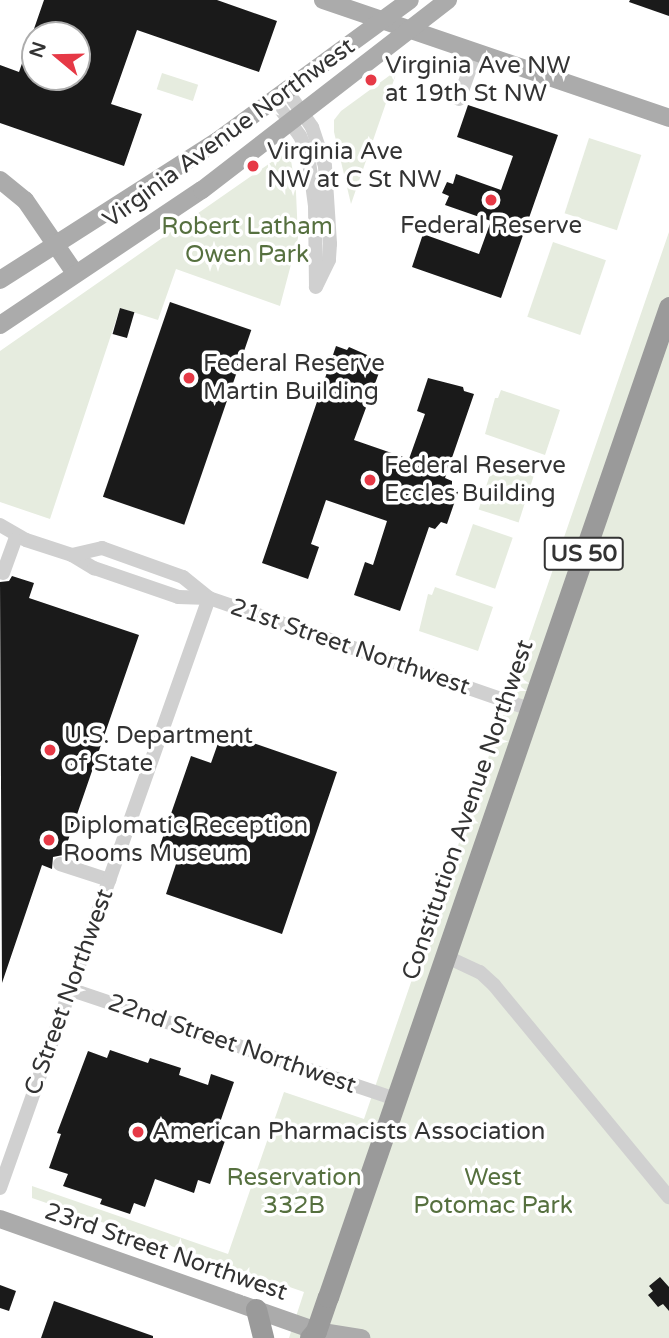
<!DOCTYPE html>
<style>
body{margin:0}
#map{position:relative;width:669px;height:1338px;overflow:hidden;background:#fff;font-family:"Varela Round",sans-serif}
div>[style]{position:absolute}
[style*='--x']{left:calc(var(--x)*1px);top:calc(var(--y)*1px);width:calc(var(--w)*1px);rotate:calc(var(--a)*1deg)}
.green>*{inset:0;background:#e6ecdf;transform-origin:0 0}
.building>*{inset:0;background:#1a1a1a;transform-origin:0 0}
.minor>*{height:14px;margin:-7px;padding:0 7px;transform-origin:7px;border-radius:7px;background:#d0d0d0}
.major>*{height:18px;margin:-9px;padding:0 9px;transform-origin:9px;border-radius:9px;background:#ababab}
.highway>*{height:21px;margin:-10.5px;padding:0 10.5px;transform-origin:10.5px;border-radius:10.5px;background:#9a9a9a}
.dots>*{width:19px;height:19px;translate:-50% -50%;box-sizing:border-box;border:4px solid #fff;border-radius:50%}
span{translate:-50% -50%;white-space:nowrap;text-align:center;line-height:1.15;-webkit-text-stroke:7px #fff;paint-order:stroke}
.shield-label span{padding:2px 5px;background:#fff;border:2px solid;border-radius:5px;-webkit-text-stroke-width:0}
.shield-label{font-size:23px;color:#333;font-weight:700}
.poi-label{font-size:24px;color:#333}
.left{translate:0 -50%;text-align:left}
.street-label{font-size:24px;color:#333}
.park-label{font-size:24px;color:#56703f}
.north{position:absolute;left:21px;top:21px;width:70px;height:70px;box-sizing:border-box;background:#fff;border:2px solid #adadad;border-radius:50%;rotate:289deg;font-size:19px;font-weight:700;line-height:28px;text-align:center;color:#333}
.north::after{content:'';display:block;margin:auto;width:24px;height:32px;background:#e63946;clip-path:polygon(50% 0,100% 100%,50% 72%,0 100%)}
</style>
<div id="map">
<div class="green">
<i style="left:162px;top:73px;width:38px;height:17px;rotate:18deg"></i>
<i style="clip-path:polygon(393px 73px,396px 74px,351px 204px,334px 132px,334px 120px,341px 111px)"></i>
<i style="left:589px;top:138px;width:55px;height:79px;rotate:18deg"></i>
<i style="clip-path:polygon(286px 152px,290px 154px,296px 192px,298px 238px,280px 306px,176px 269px,158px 320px,120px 308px,50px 519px,0 502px,0 351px)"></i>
<i style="clip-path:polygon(669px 232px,669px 1338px,289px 1338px,304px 1292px,32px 1198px,32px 1186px,228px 1254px,284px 1092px,364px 1119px)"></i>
<i style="left:553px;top:242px;width:56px;height:79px;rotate:19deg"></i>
<i style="clip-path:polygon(501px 390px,560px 410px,545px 455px,485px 434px,495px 398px,498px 398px)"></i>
<i style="left:495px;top:459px;width:42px;height:53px;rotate:18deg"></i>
<i style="left:473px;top:524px;width:42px;height:54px;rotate:19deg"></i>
<i style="clip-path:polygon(435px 587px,493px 607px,478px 651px,419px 631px,428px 594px,432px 595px)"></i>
</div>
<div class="building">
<i style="clip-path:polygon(evenodd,44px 0,217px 0,277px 21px,259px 72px,137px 30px,111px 104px,142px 114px,124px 166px,0 123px,0 65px,19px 72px,44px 0,35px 35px,77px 35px,77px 77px,35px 77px,35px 35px)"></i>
<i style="clip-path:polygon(630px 0,669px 0,669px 16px,629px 2px)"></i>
<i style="clip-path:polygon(468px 105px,558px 135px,501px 298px,412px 267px,423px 234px,479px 254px,491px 221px,445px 205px,449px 196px,442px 193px,447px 182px,453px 184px,456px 174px,501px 190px,513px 156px,457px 137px)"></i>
<i style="left:170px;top:302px;width:86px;height:206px;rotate:19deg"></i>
<i style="left:120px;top:308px;width:15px;height:27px;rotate:16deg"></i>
<i style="clip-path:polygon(336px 346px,347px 350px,349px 347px,383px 362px,354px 440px,409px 459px,425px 414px,417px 411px,428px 378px,463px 387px,464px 391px,474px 394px,445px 478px,452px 481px,452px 490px,458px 492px,447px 524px,441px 522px,435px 529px,429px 527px,400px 611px,354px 595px,365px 562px,373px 565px,387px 521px,326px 500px,311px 544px,319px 547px,308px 579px,262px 563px)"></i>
<i style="clip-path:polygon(12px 576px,34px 583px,29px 598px,139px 635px,63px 855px,53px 857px,52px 869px,42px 865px,2px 983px,0 582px,9px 581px)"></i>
<i style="clip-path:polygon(222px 732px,337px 772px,282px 934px,166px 894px,177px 861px,157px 854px,191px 756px,211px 763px)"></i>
<i style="clip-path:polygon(110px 1050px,148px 1063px,150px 1058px,181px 1068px,179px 1075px,208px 1085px,211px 1074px,234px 1082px,217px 1131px,227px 1135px,210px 1184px,198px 1180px,194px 1193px,155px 1179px,145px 1207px,134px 1203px,130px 1214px,100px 1204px,102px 1199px,63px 1186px,68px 1174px,49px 1168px,61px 1134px,57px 1133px,88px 1051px,107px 1058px)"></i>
<i style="clip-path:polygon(660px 1277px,669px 1287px,669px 1311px,663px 1304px,658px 1307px,648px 1295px,653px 1291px,649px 1286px)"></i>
<i style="clip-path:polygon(0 1285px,16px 1291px,9px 1311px,0 1308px)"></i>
<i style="clip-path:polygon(54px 1301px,153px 1336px,153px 1338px,41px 1338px)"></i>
</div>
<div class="minor">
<i style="--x:287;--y:91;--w:44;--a:55.2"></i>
<i style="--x:312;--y:127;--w:41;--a:71.6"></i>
<i style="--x:325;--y:166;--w:78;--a:86.3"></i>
<i style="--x:330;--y:244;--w:16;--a:94"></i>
<i style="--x:329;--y:260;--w:30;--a:116"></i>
<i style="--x:459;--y:99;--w:50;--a:-70.1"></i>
<i style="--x:274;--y:100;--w:44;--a:54.2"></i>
<i style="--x:300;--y:136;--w:20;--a:66"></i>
<i style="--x:308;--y:154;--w:52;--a:82.3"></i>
<i style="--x:315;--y:206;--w:80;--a:89.3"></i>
<i style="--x:0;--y:525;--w:30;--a:30"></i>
<i style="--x:26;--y:540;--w:48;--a:18.1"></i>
<i style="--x:72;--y:555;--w:26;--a:31"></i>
<i style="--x:94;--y:568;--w:89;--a:19"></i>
<i style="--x:178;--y:597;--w:31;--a:2"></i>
<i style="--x:209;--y:598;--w:340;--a:19.1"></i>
<i style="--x:72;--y:555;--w:31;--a:-13"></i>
<i style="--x:102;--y:548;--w:86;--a:19.7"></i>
<i style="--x:183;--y:577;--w:33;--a:39"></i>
<i style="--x:3;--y:573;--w:35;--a:-70"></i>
<i style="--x:60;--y:864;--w:52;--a:18.1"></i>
<i style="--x:445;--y:956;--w:38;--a:25"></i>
<i style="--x:480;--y:972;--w:19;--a:43"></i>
<i style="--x:494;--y:985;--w:275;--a:50.5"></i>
<i style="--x:69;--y:989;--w:345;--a:18.6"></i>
<i style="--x:0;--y:1188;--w:626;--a:-70.49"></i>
</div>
<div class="major">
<i style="--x:323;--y:0;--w:366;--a:18.8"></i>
<i style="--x:0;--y:180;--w:32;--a:39"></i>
<i style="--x:25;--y:200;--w:88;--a:55.6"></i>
<i style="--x:0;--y:280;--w:256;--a:-32.6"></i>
<i style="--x:216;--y:142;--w:240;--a:-36.2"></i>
<i style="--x:0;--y:325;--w:243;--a:-33.8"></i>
<i style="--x:202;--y:190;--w:311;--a:-37.7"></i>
<i style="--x:0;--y:1219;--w:335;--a:19.5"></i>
<i style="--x:316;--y:1331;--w:46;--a:8.8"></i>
</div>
<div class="highway">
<i style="--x:256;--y:1309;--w:30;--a:76"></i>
<i style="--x:310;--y:1338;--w:9;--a:-49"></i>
<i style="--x:316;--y:1331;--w:36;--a:-71"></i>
<i style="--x:328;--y:1297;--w:1047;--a:-70.99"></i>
</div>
<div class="dots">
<i style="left:371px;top:80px;background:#e63946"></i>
<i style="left:253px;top:166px;background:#e63946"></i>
<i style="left:491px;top:200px;background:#e63946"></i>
<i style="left:189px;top:378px;background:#e63946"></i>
<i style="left:370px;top:480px;background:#e63946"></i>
<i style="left:50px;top:750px;background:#e63946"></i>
<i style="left:49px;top:840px;background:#e63946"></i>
<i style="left:138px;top:1132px;background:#e63946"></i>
</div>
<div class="shield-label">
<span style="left:584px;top:554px">US 50</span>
</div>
<div class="poi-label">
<span class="left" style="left:385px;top:80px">Virginia Ave NW<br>at 19th St NW</span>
<span class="left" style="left:267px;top:166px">Virginia Ave<br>NW at C St NW</span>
<span style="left:491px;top:226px">Federal Reserve</span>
<span class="left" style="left:203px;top:378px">Federal Reserve<br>Martin Building</span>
<span class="left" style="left:384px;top:480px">Federal Reserve<br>Eccles Building</span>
<span class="left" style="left:64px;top:750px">U.S. Department<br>of State</span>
<span class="left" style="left:63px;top:840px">Diplomatic Reception<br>Rooms Museum</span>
<span class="left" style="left:152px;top:1132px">American Pharmacists Association</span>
</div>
<div class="street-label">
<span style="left:229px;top:133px;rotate:-36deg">Virginia Avenue Northwest</span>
<span style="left:350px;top:647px;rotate:19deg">21st Street Northwest</span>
<span style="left:468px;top:810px;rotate:-71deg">Constitution Avenue Northwest</span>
<span style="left:69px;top:992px;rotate:-70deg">C Street Northwest</span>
<span style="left:232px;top:1044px;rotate:19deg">22nd Street Northwest</span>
<span style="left:166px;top:1252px;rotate:19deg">23rd Street Northwest</span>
</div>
<div class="park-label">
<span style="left:247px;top:241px">Robert Latham<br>Owen Park</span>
<span style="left:294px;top:1192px">Reservation<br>332B</span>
<span style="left:493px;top:1192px">West<br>Potomac Park</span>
</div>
<div class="north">N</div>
</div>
